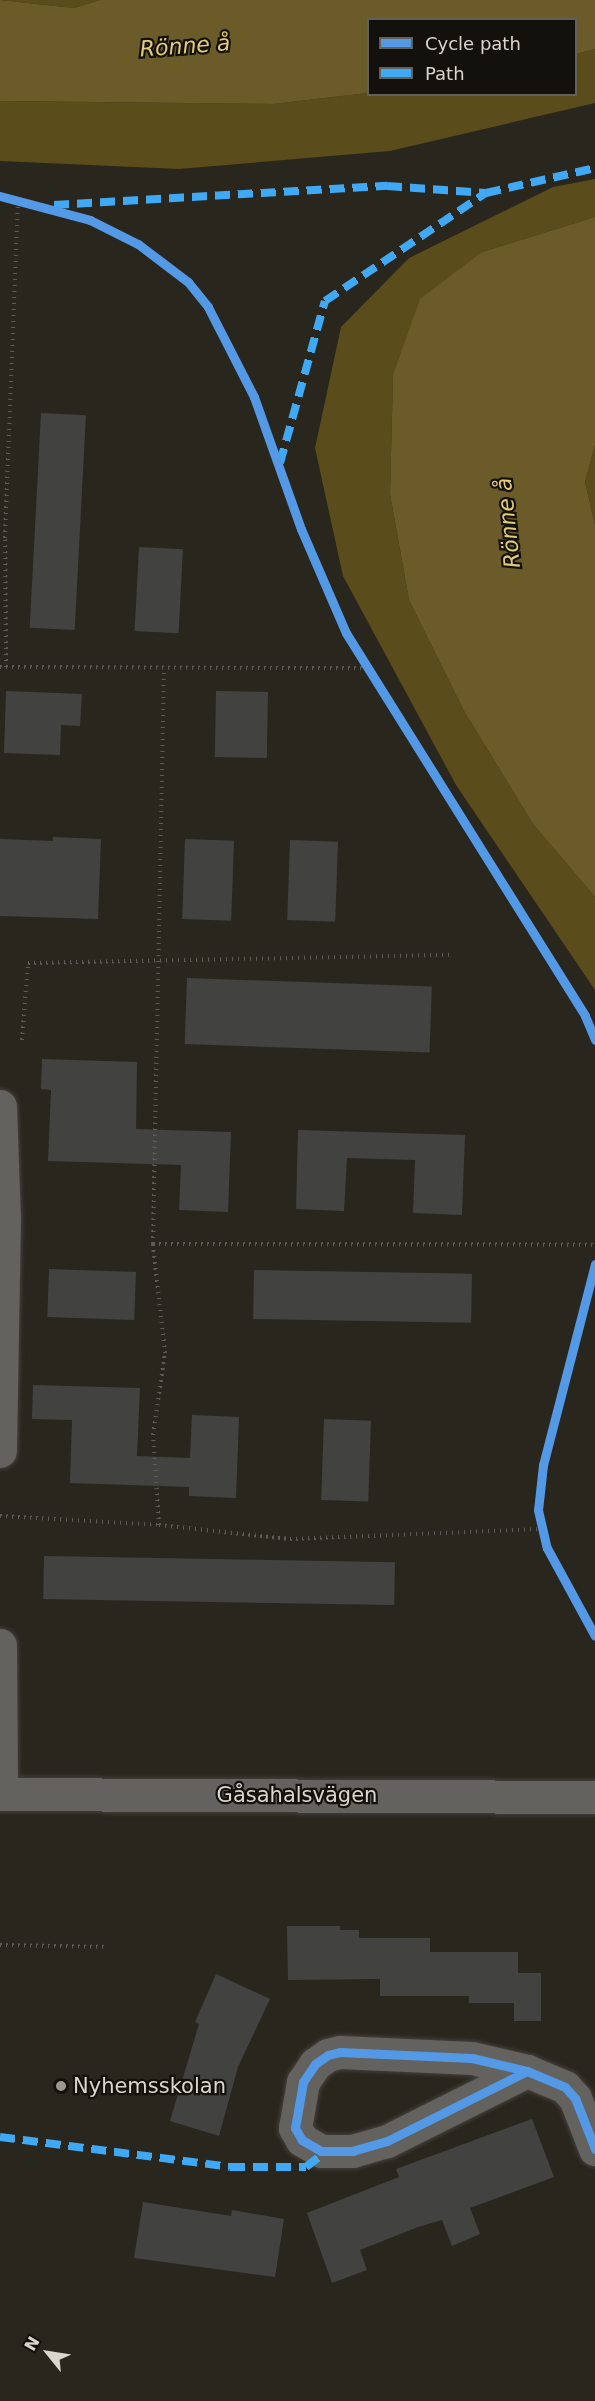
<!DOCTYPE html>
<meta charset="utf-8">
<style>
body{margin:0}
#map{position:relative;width:595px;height:2401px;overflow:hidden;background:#29261e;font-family:"DejaVu Sans",sans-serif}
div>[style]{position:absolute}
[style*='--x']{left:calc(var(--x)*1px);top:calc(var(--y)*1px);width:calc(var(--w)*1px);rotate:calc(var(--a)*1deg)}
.forest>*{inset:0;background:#5b4c1b}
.water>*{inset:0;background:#6b5b28}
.building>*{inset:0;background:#424341;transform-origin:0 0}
.path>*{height:4px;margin-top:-2px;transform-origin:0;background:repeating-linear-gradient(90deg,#5e5c59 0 1.5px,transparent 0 6px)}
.roads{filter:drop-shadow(0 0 2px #44413b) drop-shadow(0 0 2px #44413b)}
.street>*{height:33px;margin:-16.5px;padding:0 16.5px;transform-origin:16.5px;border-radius:16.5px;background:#63625f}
.quiet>*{height:8px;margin-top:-4px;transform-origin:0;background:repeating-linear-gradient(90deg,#3fa9f5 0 15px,transparent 0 23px)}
.cycleway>*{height:9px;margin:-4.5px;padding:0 4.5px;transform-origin:4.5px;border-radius:4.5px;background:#5399e6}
.dots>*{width:16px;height:16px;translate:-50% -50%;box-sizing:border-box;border:3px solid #13110b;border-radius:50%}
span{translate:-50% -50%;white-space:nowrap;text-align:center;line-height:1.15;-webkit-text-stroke:4.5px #13110b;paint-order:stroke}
.street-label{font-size:21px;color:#d9d6cd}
.poi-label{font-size:21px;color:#d9d6cd}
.left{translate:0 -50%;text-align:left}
.water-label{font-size:22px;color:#e5ca78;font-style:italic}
.legend{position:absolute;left:367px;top:18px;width:210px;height:78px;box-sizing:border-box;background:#13110b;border:2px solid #626059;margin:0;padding:8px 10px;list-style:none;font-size:18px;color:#d9d6cd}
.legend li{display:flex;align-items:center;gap:12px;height:30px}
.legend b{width:30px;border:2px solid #626059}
.north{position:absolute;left:18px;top:2323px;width:60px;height:60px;-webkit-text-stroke:4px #13110b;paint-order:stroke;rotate:300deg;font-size:16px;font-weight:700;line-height:24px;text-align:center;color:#d9d6cd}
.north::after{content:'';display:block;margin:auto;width:21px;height:27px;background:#d9d6cd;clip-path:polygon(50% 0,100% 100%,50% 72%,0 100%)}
</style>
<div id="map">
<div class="forest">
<i style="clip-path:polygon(0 0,100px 0,74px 8px)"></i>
<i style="clip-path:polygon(595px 49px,595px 103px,390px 151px,179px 169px,0 161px,0 101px,273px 104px,368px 93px,576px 94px,576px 54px)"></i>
<i style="clip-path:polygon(595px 179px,595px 217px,482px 252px,393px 375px,390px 494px,409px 600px,464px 711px,533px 824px,595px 897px,595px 990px,456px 785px,343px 576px,315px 448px,341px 327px,409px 258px,553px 187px)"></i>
<i style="clip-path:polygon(595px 445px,595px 525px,585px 482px)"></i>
</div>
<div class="water">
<i style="clip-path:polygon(0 0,74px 8px,100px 0,595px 0,595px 49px,576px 54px,576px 20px,368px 20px,368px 93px,273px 104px,0 101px)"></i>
<i style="clip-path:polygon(595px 217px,595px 445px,585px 482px,595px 525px,595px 897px,533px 824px,464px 711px,409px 600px,390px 494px,393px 375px,420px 299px,482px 252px)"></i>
</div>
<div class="building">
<i style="left:41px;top:413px;width:45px;height:215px;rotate:3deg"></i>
<i style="left:139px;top:547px;width:44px;height:84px;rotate:3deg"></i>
<i style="clip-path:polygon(6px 691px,82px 694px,80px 726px,61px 725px,60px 755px,4px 753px)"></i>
<i style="left:216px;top:691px;width:52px;height:66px;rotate:1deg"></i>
<i style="clip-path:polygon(53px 837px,101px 839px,98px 919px,0 916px,0 839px,53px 841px)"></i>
<i style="left:185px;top:839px;width:49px;height:80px;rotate:2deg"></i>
<i style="left:290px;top:840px;width:48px;height:80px;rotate:2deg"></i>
<i style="left:187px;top:978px;width:245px;height:66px;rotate:2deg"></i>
<i style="clip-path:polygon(42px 1059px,137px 1062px,136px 1129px,231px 1132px,228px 1212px,179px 1210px,181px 1165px,48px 1161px,51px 1090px,41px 1089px)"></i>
<i style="clip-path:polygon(298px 1130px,465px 1135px,462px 1215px,413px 1213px,415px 1160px,347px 1158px,344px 1211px,296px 1209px)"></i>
<i style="left:49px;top:1269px;width:87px;height:48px;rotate:2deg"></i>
<i style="left:254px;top:1270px;width:218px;height:49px;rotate:1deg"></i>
<i style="clip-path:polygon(33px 1385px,140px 1388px,137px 1456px,190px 1458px,192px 1415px,239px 1417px,236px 1498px,189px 1496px,189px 1487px,70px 1483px,72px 1420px,32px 1419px)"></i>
<i style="left:324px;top:1419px;width:47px;height:81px;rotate:2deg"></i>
<i style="left:44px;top:1556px;width:351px;height:43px;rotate:1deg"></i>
<i style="clip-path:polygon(287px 1926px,340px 1926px,340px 1930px,359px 1930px,359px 1938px,430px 1938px,430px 1952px,518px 1952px,518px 1973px,541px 1973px,541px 2021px,514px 2021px,514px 2003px,469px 2003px,469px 1996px,380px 1996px,380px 1979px,288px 1980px)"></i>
<i style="clip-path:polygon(216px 1974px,270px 1999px,238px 2067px,219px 2136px,170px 2121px,199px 2024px,195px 2022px)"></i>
<i style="clip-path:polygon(532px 2119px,554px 2177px,470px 2208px,480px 2234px,452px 2246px,442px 2220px,418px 2227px,360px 2250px,367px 2270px,332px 2283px,307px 2213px,399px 2177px,396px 2169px)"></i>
<i style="clip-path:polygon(143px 2202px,231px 2216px,232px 2210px,284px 2219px,275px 2277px,134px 2258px)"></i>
</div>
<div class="path">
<i style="--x:0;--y:667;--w:367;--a:0.2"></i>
<i style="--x:6;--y:667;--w:129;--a:-90.4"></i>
<i style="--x:5;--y:538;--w:337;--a:-87.8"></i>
<i style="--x:22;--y:1040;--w:77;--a:-85.5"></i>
<i style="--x:28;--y:963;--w:426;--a:-1.1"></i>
<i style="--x:153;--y:1244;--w:442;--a:0.1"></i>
<i style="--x:0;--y:1516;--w:159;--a:3.2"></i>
<i style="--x:159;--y:1525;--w:132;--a:6.1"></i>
<i style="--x:290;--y:1539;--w:252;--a:-2.3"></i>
<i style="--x:159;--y:1525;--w:90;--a:-93.8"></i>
<i style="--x:153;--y:1435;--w:83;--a:-81.7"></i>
<i style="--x:165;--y:1353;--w:110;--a:-96.3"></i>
<i style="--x:153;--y:1244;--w:576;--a:-88.91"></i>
<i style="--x:0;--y:1945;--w:107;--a:1.1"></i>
</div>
<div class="roads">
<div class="street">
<i style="--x:0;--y:1106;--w:112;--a:88"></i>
<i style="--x:4;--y:1218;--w:233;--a:91"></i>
<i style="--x:0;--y:1645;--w:149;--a:89.6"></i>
<i style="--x:0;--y:1794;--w:595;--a:0.29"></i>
<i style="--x:527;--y:2071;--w:157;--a:153.4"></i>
<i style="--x:387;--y:2141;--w:35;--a:164"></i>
<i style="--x:353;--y:2151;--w:32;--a:180"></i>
<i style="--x:321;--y:2151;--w:22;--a:-150"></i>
<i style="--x:302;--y:2140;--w:14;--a:-120"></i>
<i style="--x:295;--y:2128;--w:47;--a:-80.1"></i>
<i style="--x:303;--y:2082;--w:22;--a:-56"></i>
<i style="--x:315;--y:2064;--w:16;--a:-35"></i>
<i style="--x:328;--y:2055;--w:12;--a:-14"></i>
<i style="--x:340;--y:2052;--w:132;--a:2.6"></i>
<i style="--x:472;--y:2058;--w:57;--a:13.3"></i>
<i style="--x:527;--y:2071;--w:41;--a:22.8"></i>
<i style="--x:565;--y:2087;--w:15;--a:48"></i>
<i style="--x:575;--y:2098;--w:55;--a:68.6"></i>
</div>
</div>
<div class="quiet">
<i style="--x:54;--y:205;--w:334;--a:-3.3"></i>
<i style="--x:387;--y:186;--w:99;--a:4"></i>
<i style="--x:280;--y:463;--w:168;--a:-74.5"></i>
<i style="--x:325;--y:301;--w:194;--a:-33.9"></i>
<i style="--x:486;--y:193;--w:112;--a:-12.9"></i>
<i style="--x:0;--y:2137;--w:232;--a:7.4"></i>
<i style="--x:230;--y:2167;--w:76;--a:0"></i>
<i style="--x:306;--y:2167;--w:24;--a:-38"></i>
</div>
<div class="cycleway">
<i style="--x:0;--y:196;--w:93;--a:14.9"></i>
<i style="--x:90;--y:220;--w:54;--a:26.6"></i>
<i style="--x:138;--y:244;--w:63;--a:37.2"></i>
<i style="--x:188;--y:282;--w:32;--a:51"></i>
<i style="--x:208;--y:307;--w:101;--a:62.9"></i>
<i style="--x:254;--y:397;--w:140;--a:70.4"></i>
<i style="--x:301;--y:529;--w:113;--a:66.6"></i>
<i style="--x:346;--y:633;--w:451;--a:58"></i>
<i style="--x:585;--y:1016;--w:26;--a:67"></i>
<i style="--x:595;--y:1264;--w:208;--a:104.5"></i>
<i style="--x:543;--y:1465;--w:45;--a:96.3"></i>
<i style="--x:538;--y:1510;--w:39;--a:77"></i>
<i style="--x:547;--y:1548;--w:100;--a:61.4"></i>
<i style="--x:527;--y:2071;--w:157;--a:153.4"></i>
<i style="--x:387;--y:2141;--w:35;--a:164"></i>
<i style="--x:353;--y:2151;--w:32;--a:180"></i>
<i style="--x:321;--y:2151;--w:22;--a:-150"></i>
<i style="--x:302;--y:2140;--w:14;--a:-120"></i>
<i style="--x:295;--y:2128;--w:47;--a:-80.1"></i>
<i style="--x:303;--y:2082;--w:22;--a:-56"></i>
<i style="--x:315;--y:2064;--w:16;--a:-35"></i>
<i style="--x:328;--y:2055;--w:12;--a:-14"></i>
<i style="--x:340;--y:2052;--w:132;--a:2.6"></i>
<i style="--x:472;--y:2058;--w:57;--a:13.3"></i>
<i style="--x:527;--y:2071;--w:41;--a:22.8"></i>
<i style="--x:565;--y:2087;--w:15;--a:48"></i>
<i style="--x:575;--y:2098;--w:55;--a:68.6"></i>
</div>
<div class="dots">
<i style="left:61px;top:2086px;background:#9b9890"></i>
</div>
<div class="street-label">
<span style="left:297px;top:1795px">Gåsahalsvägen</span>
</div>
<div class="poi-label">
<span class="left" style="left:73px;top:2086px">Nyhemsskolan</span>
</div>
<div class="water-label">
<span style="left:185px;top:46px;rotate:-4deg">Rönne å</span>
<span style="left:508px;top:523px;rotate:-96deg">Rönne å</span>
</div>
<ul class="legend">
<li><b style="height:8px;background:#5399e6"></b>Cycle path</li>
<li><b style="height:8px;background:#3fa9f5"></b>Path</li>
</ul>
<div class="north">N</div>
</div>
